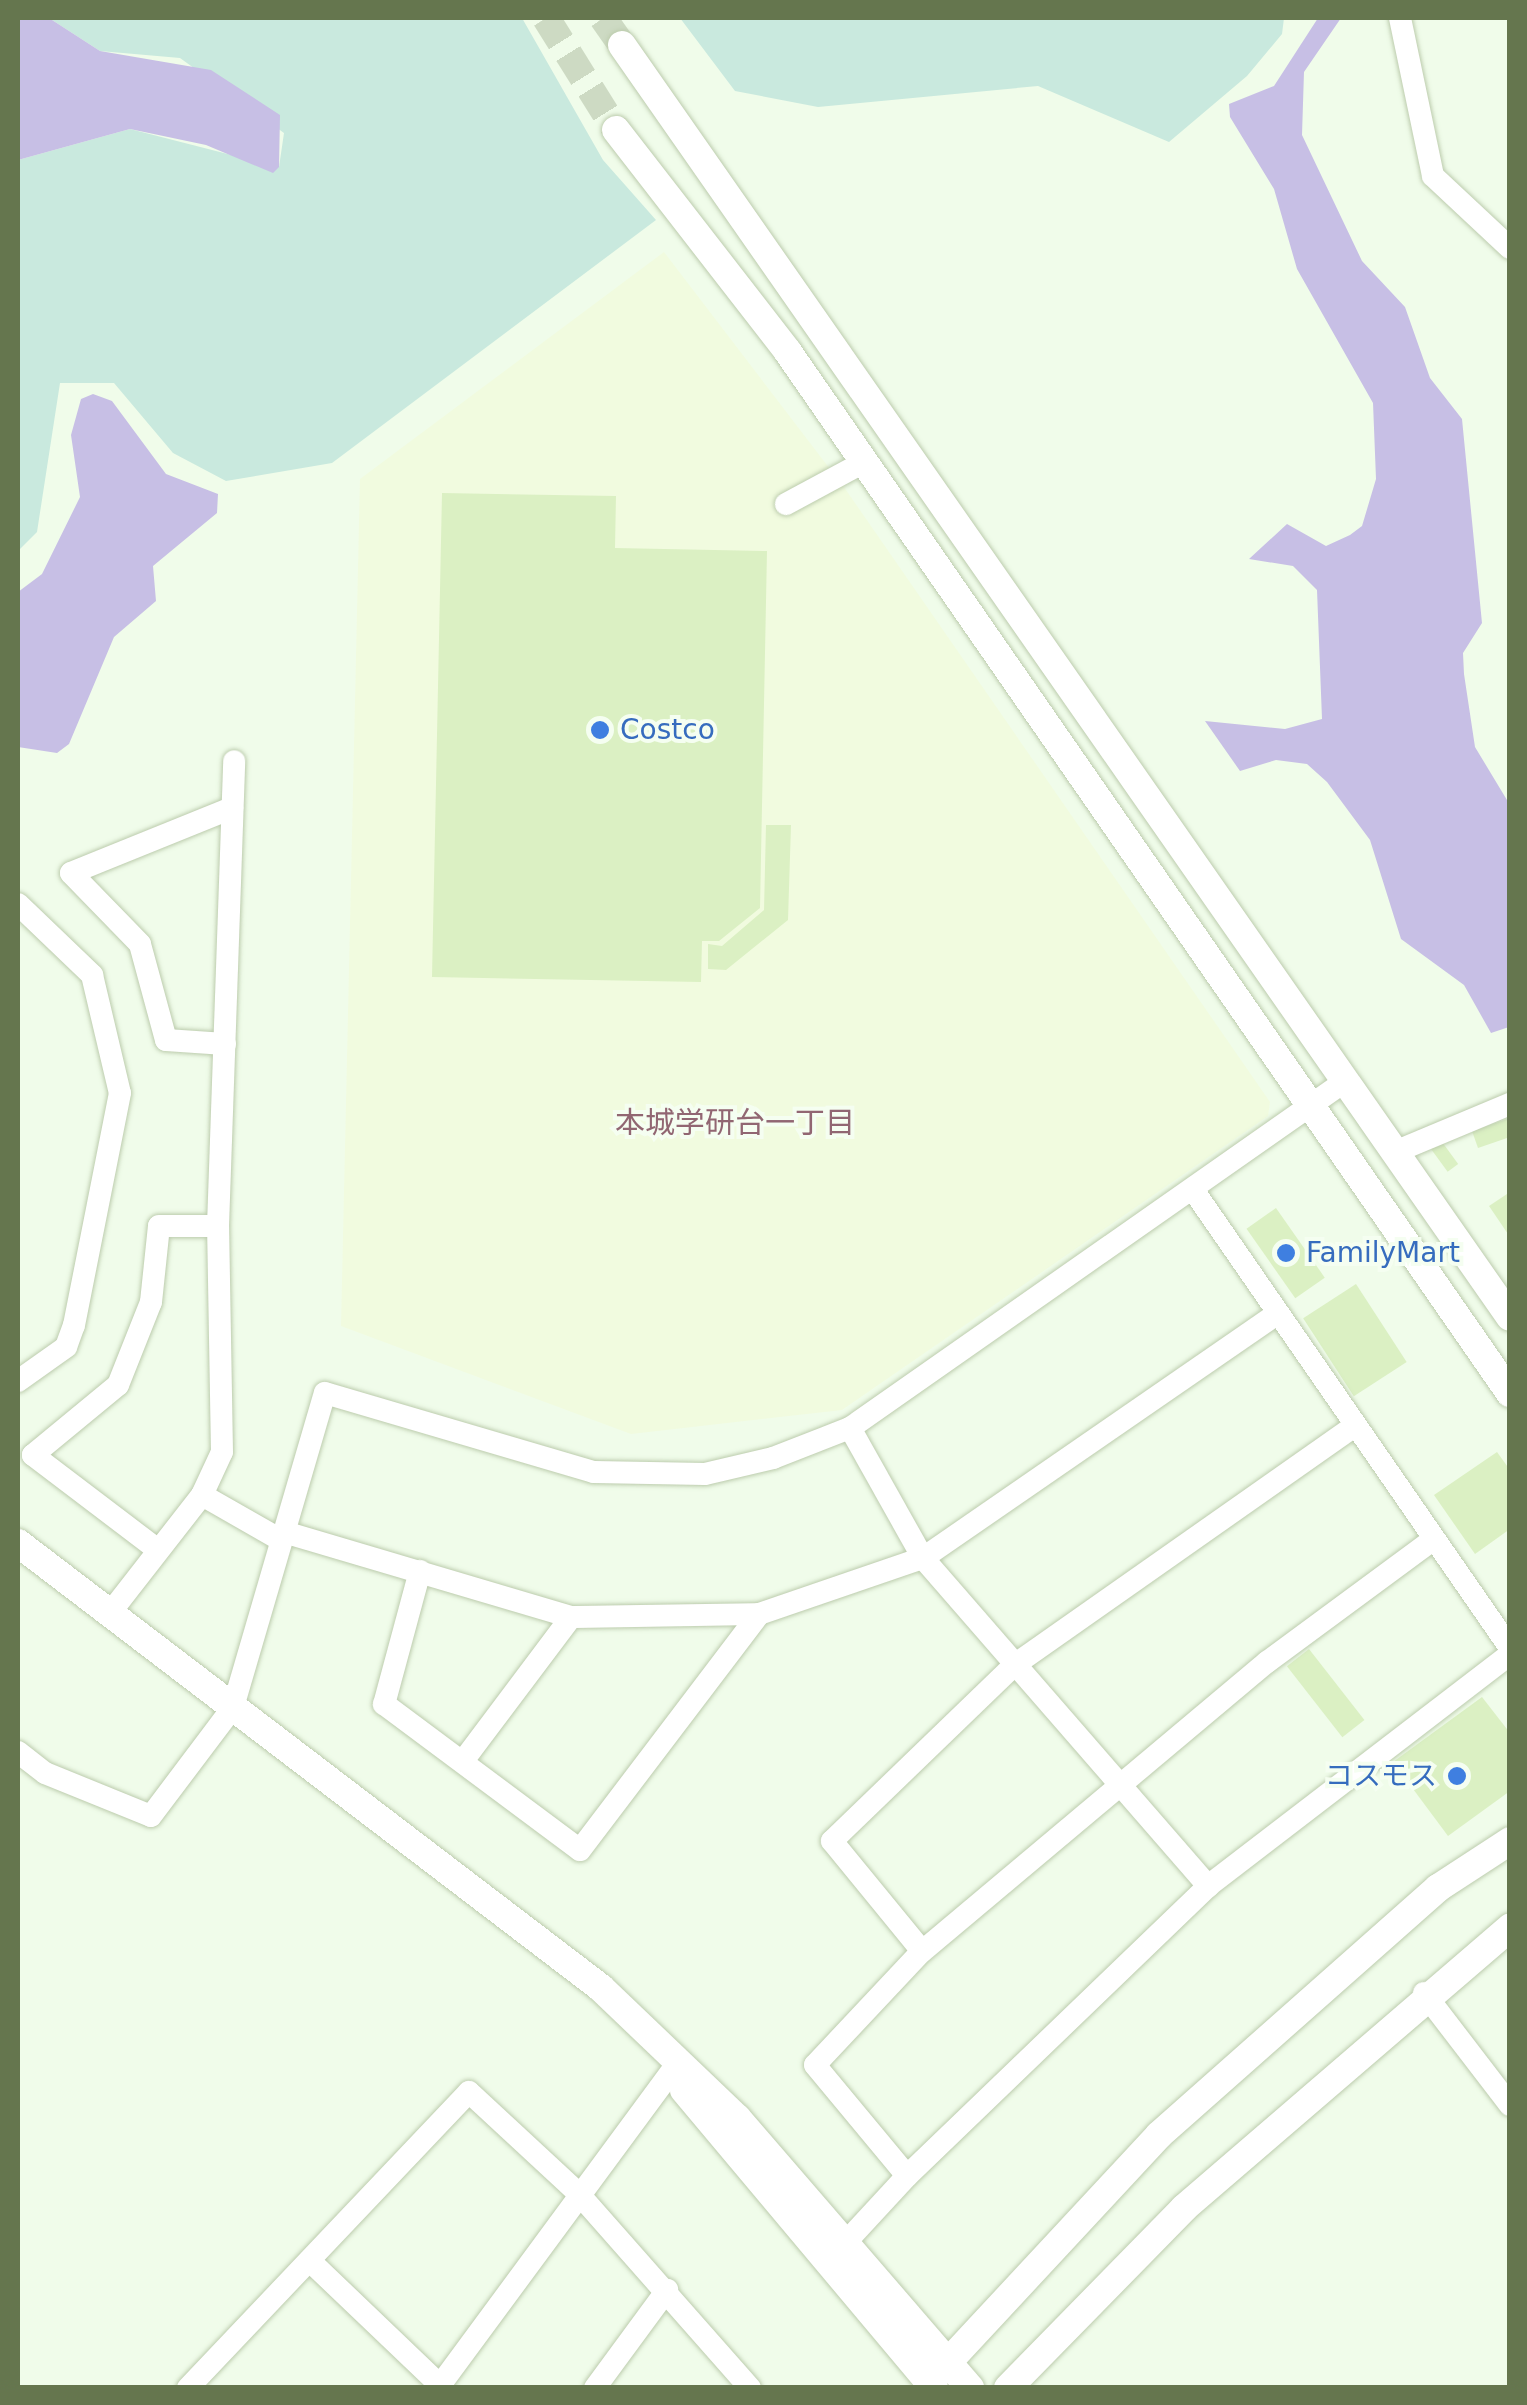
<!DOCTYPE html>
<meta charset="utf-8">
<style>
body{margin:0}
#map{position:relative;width:1527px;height:2405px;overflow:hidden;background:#f0fcea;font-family:"DejaVu Sans","Noto Sans JP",sans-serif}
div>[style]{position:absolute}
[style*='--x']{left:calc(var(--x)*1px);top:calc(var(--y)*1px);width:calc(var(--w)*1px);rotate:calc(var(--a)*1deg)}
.commercial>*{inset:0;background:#f1fbdf}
.green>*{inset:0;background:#c9e9de}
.water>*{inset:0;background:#c7bfe5}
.building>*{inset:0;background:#dbf0c3;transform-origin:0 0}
.tertiary-tunnel>*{height:28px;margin-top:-14px;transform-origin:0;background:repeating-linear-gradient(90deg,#cddac3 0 28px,transparent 0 42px)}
.roads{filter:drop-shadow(0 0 2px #bcccad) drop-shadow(0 0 2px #bcccad)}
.minor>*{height:22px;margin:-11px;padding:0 11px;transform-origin:11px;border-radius:11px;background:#fff}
.tertiary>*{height:28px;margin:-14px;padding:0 14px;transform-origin:14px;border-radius:14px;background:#fff}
.dots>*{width:28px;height:28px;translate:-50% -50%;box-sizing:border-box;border:5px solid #f5fef1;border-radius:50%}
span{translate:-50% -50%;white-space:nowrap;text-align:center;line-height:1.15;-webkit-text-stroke:8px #f5fef1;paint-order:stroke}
.shop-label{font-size:28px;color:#366cbe}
.left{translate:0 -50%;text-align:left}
.right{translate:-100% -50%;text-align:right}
.neighbourhood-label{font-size:30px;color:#916672}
.frame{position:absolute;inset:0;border:20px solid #65764e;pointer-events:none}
</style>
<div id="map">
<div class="commercial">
<i style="clip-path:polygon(664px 252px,846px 490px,1270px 1102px,1268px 1116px,842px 1410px,631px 1434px,341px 1326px,360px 479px)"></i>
</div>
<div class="green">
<i style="clip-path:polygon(49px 18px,522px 18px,603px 160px,656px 220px,332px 463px,226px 481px,173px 453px,114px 383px,60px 383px,37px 532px,18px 551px,18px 160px,130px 129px,279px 167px,284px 133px,180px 58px,100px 51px)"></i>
<i style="clip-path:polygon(680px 18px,1284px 18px,1282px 34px,1247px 76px,1169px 142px,1038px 86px,818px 107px,735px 91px)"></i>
</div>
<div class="water">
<i style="clip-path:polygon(18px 18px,49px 18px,100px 51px,211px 70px,280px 115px,279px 167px,273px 173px,206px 145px,130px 129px,18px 160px)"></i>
<i style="clip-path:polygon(1318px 18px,1341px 18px,1304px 72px,1302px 135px,1362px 261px,1405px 307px,1430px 378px,1462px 419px,1482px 623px,1463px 653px,1464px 674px,1475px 747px,1510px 805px,1509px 1027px,1491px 1033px,1464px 985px,1401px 939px,1370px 840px,1327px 782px,1307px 764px,1276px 760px,1240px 771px,1205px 721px,1285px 729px,1322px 719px,1317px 590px,1293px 566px,1249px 559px,1287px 524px,1326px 546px,1350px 535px,1362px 526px,1376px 479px,1373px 403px,1297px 269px,1274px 189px,1230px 117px,1229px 104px,1274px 86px)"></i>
<i style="clip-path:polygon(93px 394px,112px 401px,166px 474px,218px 494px,217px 513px,153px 566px,156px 601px,114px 637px,69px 744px,57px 753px,18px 747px,18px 592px,42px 574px,80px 497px,71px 435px,81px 399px)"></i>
</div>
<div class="building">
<i style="clip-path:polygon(442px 493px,616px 496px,615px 548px,767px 551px,760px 908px,719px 941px,702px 941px,701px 982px,432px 977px)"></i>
<i style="clip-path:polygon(766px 825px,791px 825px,788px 920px,726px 970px,708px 969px,708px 944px,722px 946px,764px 910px)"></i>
<i style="clip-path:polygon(1510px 1118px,1510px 1137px,1478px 1148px,1472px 1131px)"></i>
<i style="left:1437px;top:1135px;width:36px;height:13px;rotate:54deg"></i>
<i style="clip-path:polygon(1510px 1192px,1510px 1237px,1489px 1206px)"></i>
<i style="left:1276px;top:1208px;width:85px;height:36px;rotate:55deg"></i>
<i style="left:1356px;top:1284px;width:93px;height:63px;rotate:57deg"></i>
<i style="clip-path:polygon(1497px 1452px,1510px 1470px,1510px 1529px,1475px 1554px,1434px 1495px)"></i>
<i style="left:1309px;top:1649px;width:90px;height:28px;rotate:52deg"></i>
<i style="clip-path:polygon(1482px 1697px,1510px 1733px,1510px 1791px,1448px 1836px,1393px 1762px)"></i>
</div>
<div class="tertiary-tunnel">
<i style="--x:546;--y:18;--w:132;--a:58"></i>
<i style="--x:603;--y:18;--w:33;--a:55"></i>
</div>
<div class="roads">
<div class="minor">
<i style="--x:1400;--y:18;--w:161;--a:78.2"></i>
<i style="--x:1433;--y:176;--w:105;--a:43.1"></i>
<i style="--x:786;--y:504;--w:89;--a:-28.3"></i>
<i style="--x:18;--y:904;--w:103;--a:43.8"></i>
<i style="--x:92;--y:975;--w:121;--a:76.7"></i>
<i style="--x:120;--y:1093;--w:237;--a:101.2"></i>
<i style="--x:74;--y:1325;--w:23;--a:110"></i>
<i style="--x:66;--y:1347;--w:59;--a:144.7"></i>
<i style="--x:225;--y:1044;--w:59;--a:-176.1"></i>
<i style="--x:166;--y:1040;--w:99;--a:-105.2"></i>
<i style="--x:140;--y:944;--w:99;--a:-134.2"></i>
<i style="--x:71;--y:873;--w:174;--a:-22"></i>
<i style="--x:1395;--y:1152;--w:125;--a:-22.7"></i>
<i style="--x:1196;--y:1194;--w:552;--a:55.33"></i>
<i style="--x:850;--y:1428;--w:149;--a:60.7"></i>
<i style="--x:923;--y:1558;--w:435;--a:49"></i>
<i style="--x:202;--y:1495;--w:91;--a:29.7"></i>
<i style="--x:284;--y:1532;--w:299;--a:16.5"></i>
<i style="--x:571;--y:1617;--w:188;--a:-0.9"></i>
<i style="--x:759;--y:1614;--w:173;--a:-18.9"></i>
<i style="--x:923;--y:1558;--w:426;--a:-34.6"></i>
<i style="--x:1434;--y:1539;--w:207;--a:143.6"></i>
<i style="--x:1267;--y:1662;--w:450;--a:140"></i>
<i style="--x:922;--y:1951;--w:156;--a:133.2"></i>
<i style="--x:815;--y:2065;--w:144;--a:50.3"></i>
<i style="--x:907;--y:2176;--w:418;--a:-43.9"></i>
<i style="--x:1208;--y:1886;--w:381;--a:-37.5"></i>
<i style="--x:158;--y:1550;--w:157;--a:-142.8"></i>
<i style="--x:33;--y:1455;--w:110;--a:-39.5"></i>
<i style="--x:118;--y:1385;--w:89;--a:-68.3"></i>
<i style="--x:151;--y:1302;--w:76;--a:-84"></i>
<i style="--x:159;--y:1226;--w:59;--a:0"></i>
<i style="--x:420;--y:1571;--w:138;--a:105.1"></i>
<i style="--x:384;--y:1704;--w:244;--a:36.7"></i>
<i style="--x:580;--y:1850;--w:296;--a:-52.8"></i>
<i style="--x:110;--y:1613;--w:150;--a:-52.1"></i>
<i style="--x:202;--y:1495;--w:47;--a:-65.1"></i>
<i style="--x:222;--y:1452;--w:226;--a:-91"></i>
<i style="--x:218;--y:1226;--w:465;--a:-88"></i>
<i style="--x:18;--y:1752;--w:34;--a:38"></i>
<i style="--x:45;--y:1773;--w:114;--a:22.1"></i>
<i style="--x:151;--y:1816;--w:136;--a:-53"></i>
<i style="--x:233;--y:1707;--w:327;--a:-73.7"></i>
<i style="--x:325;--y:1393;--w:280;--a:16.4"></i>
<i style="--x:594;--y:1472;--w:111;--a:1"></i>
<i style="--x:705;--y:1474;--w:70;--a:-13.2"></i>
<i style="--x:773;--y:1458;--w:83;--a:-21.3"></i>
<i style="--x:850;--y:1428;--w:603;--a:-35.01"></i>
<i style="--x:463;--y:1761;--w:180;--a:-53.1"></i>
<i style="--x:922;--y:1951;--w:142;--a:-129.3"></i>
<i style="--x:832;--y:1841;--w:252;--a:-44"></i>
<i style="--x:1013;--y:1666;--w:416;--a:-35.1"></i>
<i style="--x:1424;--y:1993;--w:141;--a:52.5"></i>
<i style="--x:847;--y:2241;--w:88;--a:-47.3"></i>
<i style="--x:310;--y:2261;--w:184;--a:43.7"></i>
<i style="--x:188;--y:2388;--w:408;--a:-46.5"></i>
<i style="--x:469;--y:2092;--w:149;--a:42.8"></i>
<i style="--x:578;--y:2193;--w:260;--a:48.6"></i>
<i style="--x:438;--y:2388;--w:406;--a:-53.6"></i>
<i style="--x:595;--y:2388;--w:122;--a:-53.7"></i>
</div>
<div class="tertiary">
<i style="--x:622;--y:45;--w:1551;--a:55.08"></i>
<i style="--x:616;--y:130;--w:281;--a:52.2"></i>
<i style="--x:788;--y:352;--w:1267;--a:55.26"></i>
<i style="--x:18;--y:1543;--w:733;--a:37.35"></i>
<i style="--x:601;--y:1988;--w:188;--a:43.7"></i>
<i style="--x:737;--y:2118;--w:357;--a:49.2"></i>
<i style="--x:684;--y:2090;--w:389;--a:50"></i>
<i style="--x:937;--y:2374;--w:326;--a:-47.1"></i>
<i style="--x:1159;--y:2135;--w:373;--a:-41.5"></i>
<i style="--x:1438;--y:1888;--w:86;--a:-33.1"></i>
<i style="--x:1008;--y:2388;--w:252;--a:-45.6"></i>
<i style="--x:1184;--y:2208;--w:430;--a:-40.7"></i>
</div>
</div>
<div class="dots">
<i style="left:600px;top:730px;background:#3f7fe0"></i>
<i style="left:1286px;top:1253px;background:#3f7fe0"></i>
<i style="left:1457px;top:1776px;background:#3f7fe0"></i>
</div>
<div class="shop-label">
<span class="left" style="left:620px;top:730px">Costco</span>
<span class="left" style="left:1306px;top:1253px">FamilyMart</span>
<span class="right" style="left:1437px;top:1776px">コスモス</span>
</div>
<div class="neighbourhood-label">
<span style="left:735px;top:1123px">本城学研台一丁目</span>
</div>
<div class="frame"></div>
</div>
